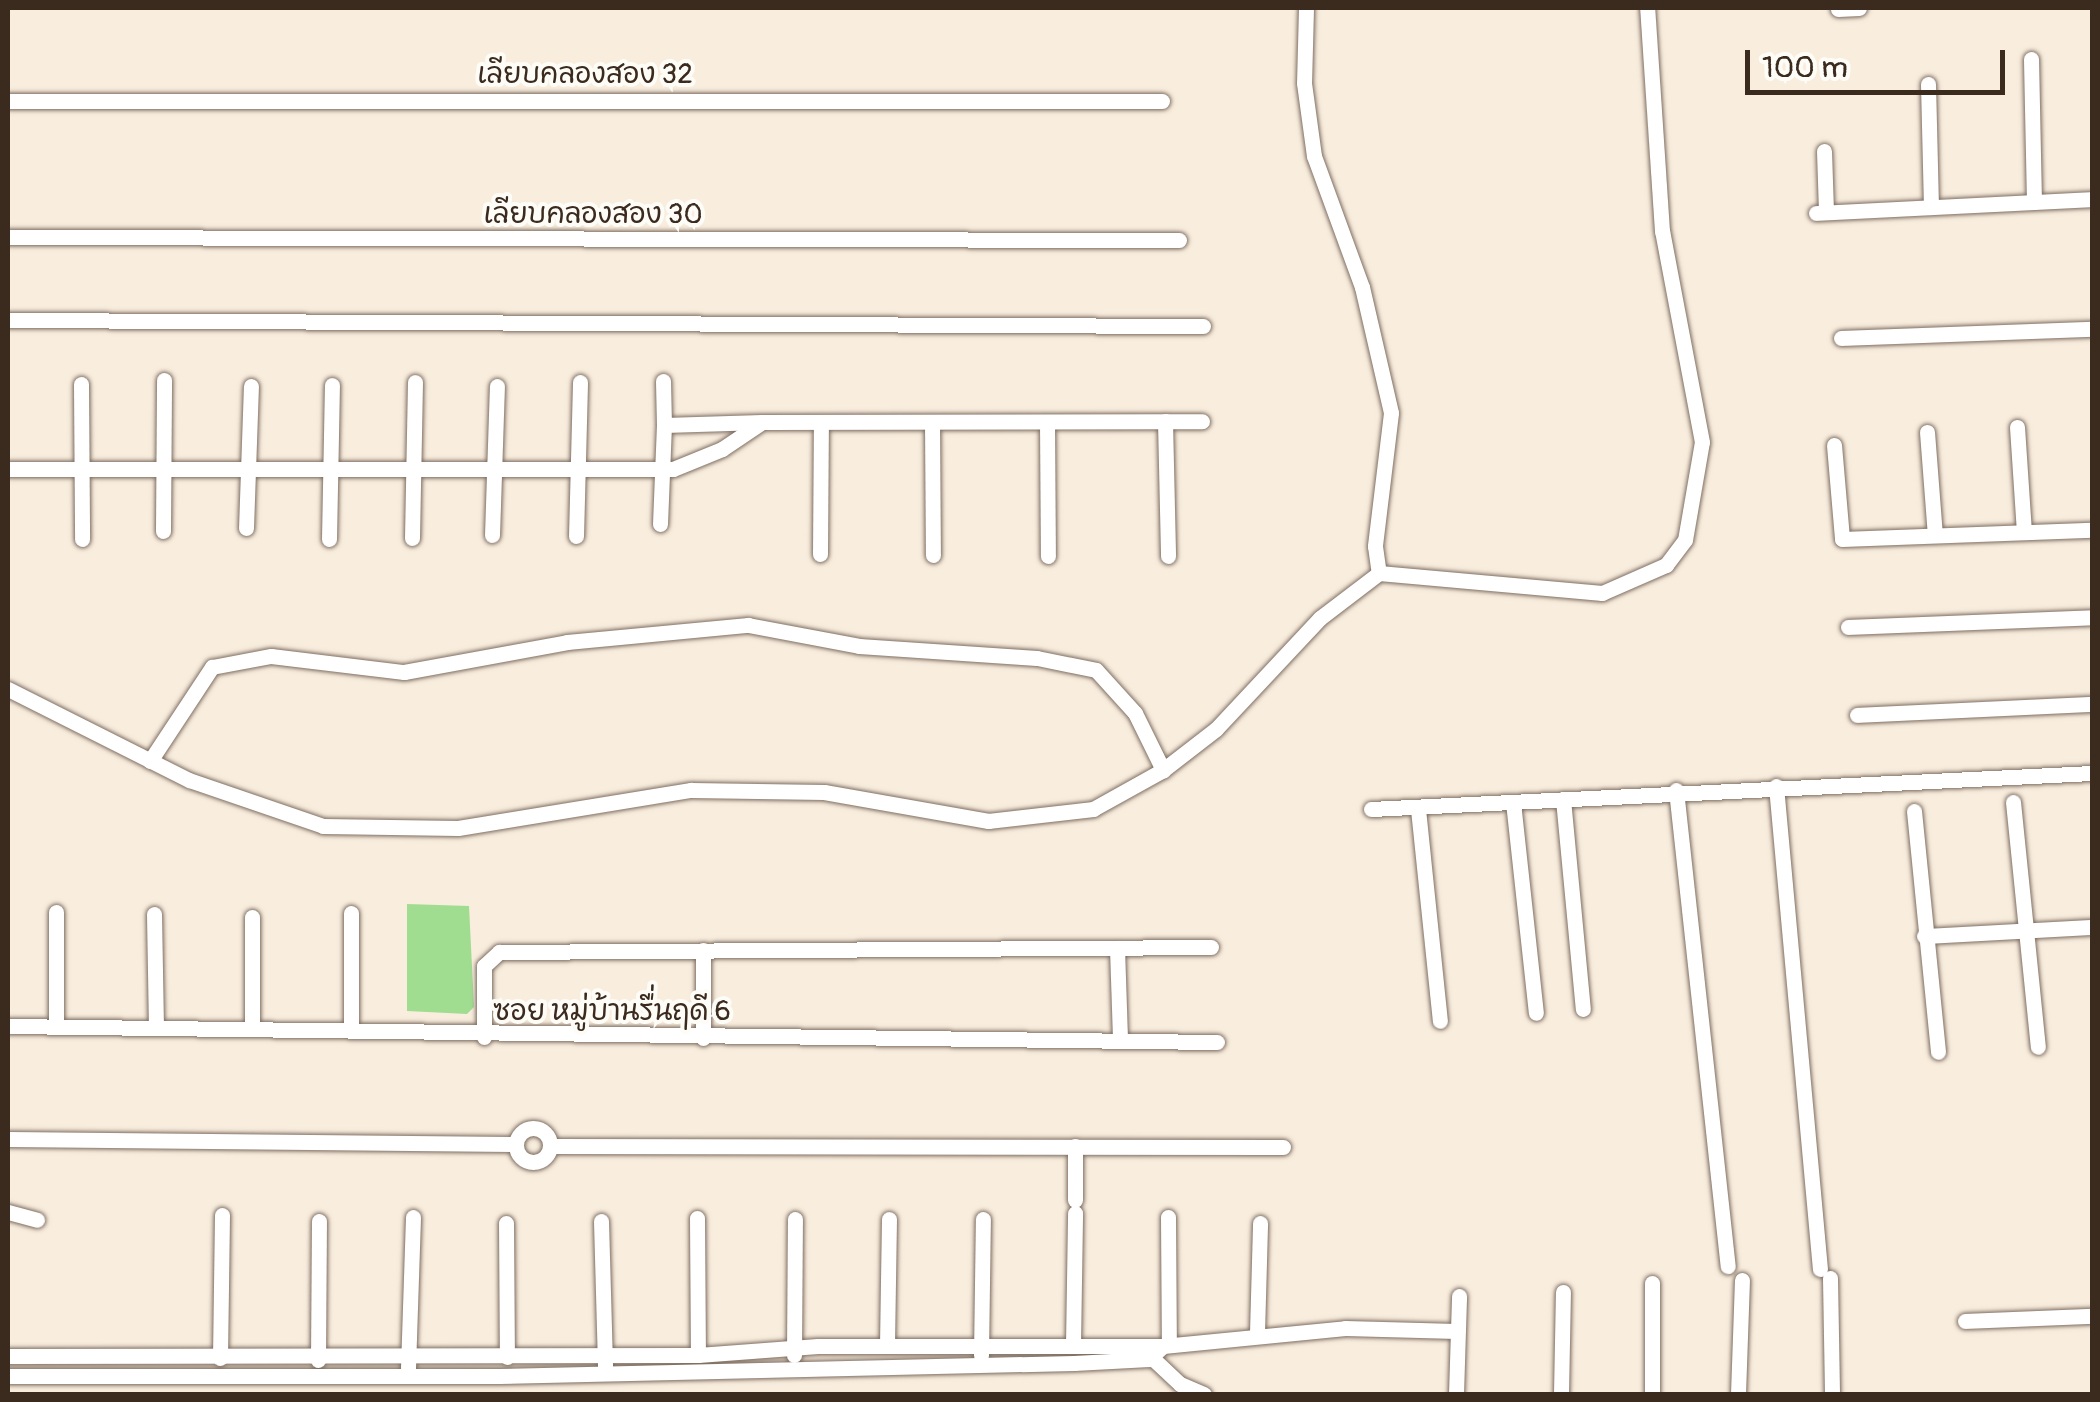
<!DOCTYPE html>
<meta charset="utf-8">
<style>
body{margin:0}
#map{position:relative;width:2100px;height:1402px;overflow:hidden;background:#f9edde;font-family:Pangolin,"Playpen Sans Thai",sans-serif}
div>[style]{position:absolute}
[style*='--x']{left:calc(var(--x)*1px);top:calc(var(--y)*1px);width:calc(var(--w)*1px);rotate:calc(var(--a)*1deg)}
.green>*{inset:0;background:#a0dd91}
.roads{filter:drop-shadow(0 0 2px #7e6e61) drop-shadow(0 0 2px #7e6e61)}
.street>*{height:15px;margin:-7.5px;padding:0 7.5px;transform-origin:7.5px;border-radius:7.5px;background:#fff}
.street>.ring{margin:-7.5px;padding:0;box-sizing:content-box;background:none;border:15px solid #fff;border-radius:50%}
span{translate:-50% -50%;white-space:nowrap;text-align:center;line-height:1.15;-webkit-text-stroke:8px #fdfcf7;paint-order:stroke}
.street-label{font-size:28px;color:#3b2a1e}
.frame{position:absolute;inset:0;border:10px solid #3b2a1e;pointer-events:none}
.scale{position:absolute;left:1745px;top:50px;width:260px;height:45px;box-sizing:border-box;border:5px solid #3b2a1e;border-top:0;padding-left:12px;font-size:30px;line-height:35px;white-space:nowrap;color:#3b2a1e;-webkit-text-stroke:8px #fdfcf7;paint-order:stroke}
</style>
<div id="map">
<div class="green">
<i style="clip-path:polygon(407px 904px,469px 906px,474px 1007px,467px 1014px,407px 1011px)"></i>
</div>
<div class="roads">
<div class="street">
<i style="--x:1306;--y:8;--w:75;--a:91.5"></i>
<i style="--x:1304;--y:83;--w:74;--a:82.2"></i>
<i style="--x:1314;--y:156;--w:140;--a:69.9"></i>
<i style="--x:1362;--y:287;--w:129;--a:77"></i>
<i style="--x:1391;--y:413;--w:134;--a:96.9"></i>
<i style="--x:1375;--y:546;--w:27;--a:82"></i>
<i style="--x:1838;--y:9;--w:21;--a:-3"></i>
<i style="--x:2031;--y:59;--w:143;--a:88.8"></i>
<i style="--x:1928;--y:84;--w:123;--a:88.6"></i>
<i style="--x:8;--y:101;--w:1154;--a:0"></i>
<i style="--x:1824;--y:151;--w:61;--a:88.1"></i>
<i style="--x:1816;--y:213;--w:276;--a:-2.9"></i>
<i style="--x:8;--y:237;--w:1171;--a:0.15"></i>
<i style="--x:8;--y:320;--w:1195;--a:0.29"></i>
<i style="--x:1841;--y:338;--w:251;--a:-2.1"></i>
<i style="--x:663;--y:381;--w:44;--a:88.7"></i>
<i style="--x:81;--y:384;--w:155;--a:89.6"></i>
<i style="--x:1165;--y:421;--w:135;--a:88.7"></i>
<i style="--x:932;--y:422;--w:133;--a:89.6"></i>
<i style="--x:1047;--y:422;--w:134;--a:89.6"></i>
<i style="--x:2017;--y:427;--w:105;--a:86.2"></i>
<i style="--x:1927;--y:432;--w:103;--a:85.6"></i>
<i style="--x:1834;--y:445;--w:94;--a:85.1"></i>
<i style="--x:1842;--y:539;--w:250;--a:-2.1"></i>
<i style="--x:8;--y:469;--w:665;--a:0"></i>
<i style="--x:673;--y:469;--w:53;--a:-22.2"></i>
<i style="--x:722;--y:449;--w:48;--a:-34"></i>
<i style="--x:762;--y:422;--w:440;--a:-0.1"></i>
<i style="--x:660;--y:524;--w:99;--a:-87.7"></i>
<i style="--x:664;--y:425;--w:98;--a:-1.8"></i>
<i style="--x:246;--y:528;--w:142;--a:-88"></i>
<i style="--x:163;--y:531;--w:151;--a:-89.6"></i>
<i style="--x:492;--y:535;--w:149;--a:-88.1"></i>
<i style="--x:576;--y:536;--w:154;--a:-88.5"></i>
<i style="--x:412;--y:538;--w:156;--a:-88.9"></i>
<i style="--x:329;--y:539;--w:154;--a:-88.9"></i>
<i style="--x:820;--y:554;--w:132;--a:-89.6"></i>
<i style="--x:1848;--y:627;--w:244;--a:-2.3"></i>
<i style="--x:8;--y:689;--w:203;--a:26.7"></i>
<i style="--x:189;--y:780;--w:142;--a:18.9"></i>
<i style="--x:323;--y:826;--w:135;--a:0.8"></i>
<i style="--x:458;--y:828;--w:236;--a:-9.3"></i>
<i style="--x:691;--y:790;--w:133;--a:0.9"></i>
<i style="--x:824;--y:792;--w:167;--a:10"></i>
<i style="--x:988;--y:821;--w:106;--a:-6.5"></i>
<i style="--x:1093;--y:809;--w:80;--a:-29.1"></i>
<i style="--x:1163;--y:770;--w:67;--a:-37.7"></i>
<i style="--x:1216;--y:729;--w:152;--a:-46.9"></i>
<i style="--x:1320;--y:618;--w:74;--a:-37.3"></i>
<i style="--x:1379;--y:573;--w:224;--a:5.1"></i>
<i style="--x:1602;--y:593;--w:70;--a:-23.6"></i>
<i style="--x:1666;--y:565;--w:31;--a:-53"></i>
<i style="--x:1685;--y:540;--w:99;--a:-80.2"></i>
<i style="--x:1702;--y:442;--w:215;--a:-100.7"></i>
<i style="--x:1662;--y:231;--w:224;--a:-93.8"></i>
<i style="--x:1857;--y:715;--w:235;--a:-2.7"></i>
<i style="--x:150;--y:761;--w:113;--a:-56.6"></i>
<i style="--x:212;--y:667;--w:60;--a:-10.6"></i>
<i style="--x:271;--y:656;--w:134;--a:6.9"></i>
<i style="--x:404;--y:672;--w:166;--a:-10.4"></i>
<i style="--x:567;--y:642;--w:182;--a:-5.4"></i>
<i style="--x:748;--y:625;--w:113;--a:10.7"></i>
<i style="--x:859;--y:646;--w:178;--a:3.9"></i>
<i style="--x:1037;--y:658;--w:60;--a:11.5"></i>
<i style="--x:1096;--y:670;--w:58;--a:47.8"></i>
<i style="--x:1135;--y:713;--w:64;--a:63.8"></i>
<i style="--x:1776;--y:786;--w:485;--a:84.8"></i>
<i style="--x:1676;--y:790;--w:479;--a:83.8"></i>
<i style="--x:1563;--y:799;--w:211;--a:84.6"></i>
<i style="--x:1513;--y:802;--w:212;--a:83.8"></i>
<i style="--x:2013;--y:802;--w:246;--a:84.2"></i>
<i style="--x:1371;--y:809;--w:722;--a:-2.86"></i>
<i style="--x:1418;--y:809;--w:213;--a:84.1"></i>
<i style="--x:1914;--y:811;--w:242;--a:84.3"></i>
<i style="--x:56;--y:912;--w:114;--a:90"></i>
<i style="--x:154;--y:914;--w:113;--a:89"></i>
<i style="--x:252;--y:917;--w:110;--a:90"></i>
<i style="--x:1924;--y:936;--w:168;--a:-3.1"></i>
<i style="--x:1117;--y:948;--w:91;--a:88.1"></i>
<i style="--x:703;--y:950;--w:88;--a:90"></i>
<i style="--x:8;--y:1026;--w:1209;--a:0.76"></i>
<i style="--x:351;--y:1028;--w:115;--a:-90"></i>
<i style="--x:484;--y:1037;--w:71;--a:-90"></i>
<i style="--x:484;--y:966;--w:21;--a:-43"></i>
<i style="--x:499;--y:952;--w:712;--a:-0.4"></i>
<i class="ring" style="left:516px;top:1128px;width:19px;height:19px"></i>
<i style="--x:8;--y:1139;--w:508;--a:0.56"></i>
<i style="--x:550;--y:1146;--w:733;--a:0.08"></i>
<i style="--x:1075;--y:1146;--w:54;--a:90"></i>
<i style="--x:8;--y:1212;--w:30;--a:15"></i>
<i style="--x:1168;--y:1217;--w:128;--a:89.6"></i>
<i style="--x:697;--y:1218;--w:137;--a:89.6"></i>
<i style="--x:601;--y:1221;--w:146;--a:88.4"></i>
<i style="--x:506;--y:1223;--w:134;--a:89.6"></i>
<i style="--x:1830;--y:1278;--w:116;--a:89"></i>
<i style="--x:1965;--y:1321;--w:127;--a:-2.3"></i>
<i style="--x:1257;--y:1333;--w:110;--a:-88.4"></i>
<i style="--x:887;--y:1345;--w:126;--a:-89.1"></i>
<i style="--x:1073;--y:1345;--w:132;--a:-89.1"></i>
<i style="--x:1148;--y:1354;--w:44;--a:43.2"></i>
<i style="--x:1180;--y:1384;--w:26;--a:23"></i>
<i style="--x:794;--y:1355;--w:136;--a:-89.6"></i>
<i style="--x:981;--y:1355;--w:136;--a:-89.2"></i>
<i style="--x:8;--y:1356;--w:690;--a:-0.08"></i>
<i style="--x:698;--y:1355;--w:120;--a:-4.3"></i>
<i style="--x:818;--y:1346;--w:345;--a:0"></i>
<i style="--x:1163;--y:1346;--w:183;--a:-5.6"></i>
<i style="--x:1345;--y:1328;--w:112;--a:1.5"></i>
<i style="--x:220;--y:1358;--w:143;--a:-89.2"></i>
<i style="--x:318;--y:1360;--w:139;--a:-89.6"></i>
<i style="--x:408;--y:1368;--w:151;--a:-88.1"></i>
<i style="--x:8;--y:1376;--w:491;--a:0"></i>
<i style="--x:499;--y:1376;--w:575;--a:-1.3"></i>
<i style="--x:1074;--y:1363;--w:75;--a:-3.1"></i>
<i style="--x:1149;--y:1359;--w:19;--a:-43"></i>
<i style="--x:1456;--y:1394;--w:98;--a:-88.2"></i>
<i style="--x:1561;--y:1394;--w:102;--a:-88.9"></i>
<i style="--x:1652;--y:1394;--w:111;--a:-90"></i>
<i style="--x:1738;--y:1394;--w:114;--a:-88"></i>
</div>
</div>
<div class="street-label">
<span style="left:585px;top:75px">เลียบคลองสอง 32</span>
<span style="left:593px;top:215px">เลียบคลองสอง 30</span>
<span style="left:612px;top:1012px">ซอย หมู่บ้านรื่นฤดี 6</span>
</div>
<div class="frame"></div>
<div class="scale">100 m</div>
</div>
